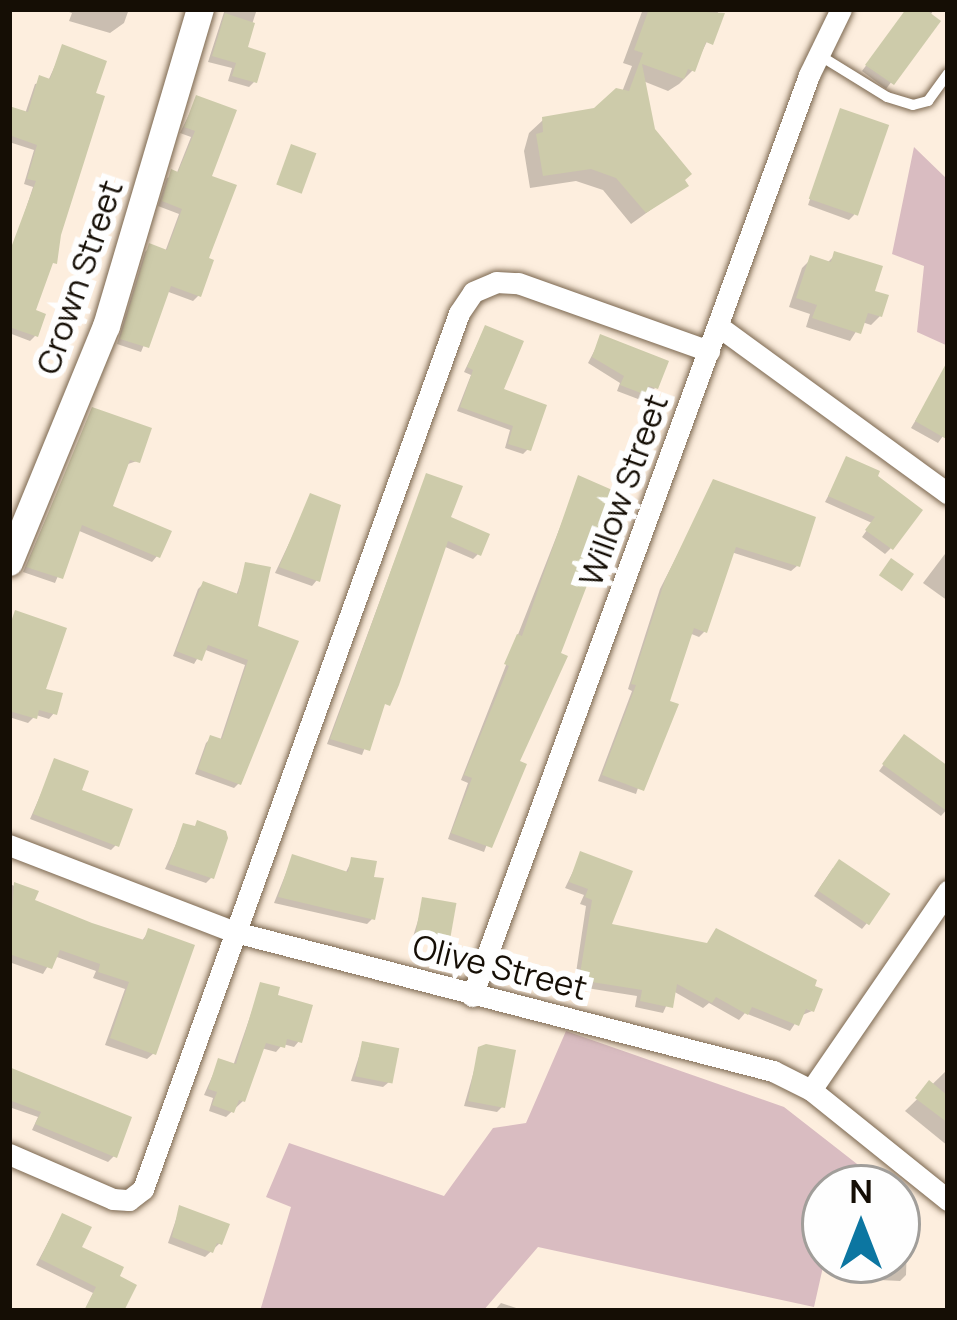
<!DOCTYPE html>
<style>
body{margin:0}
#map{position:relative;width:957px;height:1320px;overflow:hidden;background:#fdeede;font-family:Manrope,sans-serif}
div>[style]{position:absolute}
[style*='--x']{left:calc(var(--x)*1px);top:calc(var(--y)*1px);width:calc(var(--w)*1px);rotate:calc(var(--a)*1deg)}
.green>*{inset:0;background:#d9bcc1}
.shadow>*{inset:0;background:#0003}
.building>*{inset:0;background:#cdcbaa;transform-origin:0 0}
.roads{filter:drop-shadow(0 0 3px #7a664e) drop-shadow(0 0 3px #7a664e)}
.service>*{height:10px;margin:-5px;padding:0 5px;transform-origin:5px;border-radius:5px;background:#fff}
.minor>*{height:21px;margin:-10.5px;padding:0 10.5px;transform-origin:10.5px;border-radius:10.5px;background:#fff}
.tertiary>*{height:27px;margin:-13.5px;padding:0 13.5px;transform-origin:13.5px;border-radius:13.5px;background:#fff}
span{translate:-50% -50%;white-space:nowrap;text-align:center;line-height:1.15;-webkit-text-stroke:12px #fefefe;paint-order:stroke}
.street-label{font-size:33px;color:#150e05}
.frame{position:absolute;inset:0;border:12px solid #150e05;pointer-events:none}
.north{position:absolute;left:801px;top:1164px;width:120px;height:120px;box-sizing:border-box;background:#fefefe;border:3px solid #a19e9a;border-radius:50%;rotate:0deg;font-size:33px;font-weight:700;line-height:48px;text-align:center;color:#150e05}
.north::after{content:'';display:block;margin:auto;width:42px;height:54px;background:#0c76a1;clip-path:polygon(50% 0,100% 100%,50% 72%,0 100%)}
</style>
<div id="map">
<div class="green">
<i style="clip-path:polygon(914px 147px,948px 180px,948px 346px,917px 332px,924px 266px,892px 254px)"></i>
<i style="clip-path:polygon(566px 1031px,784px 1107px,875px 1178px,865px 1188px,825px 1188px,825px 1258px,814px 1307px,538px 1247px,483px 1311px,260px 1311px,291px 1207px,266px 1197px,289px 1143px,444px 1196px,493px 1128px,526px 1123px)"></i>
</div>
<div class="shadow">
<i style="clip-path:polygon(60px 9px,129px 9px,124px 23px,110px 33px,69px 21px,72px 13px)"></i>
<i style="clip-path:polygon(225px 9px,257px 9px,244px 49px,255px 81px,249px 87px,228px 81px,232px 68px,208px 62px)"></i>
<i style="clip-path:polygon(643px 9px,715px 9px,720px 15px,693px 70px,679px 84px,668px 91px,643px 81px,652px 130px,685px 185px,631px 224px,603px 190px,576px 181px,530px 188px,524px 151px,529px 133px,543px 120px,595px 111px,622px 92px,632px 66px,623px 63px)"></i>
<i style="clip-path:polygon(908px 9px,934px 9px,930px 16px,937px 21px,886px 89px,862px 71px)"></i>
<i style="clip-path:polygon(63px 48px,32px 312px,35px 336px,30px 341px,9px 333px,9px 260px,33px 187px,24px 184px,34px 150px,9px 142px,9px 109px,25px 114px,35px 84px,48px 81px)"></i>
<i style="clip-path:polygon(197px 98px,208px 177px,199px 295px,193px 301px,166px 291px,141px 352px,117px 344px,145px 252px,150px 247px,165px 252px,179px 214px,158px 206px,167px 178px,176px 175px,191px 137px,180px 133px)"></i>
<i style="clip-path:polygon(841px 111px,854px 215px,849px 220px,808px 205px)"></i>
<i style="clip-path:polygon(835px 255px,871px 293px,880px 316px,871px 325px,862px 322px,850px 341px,806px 327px,810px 314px,789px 307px,802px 268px,811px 259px,826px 264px)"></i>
<i style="clip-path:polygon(485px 328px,500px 391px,528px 449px,523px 454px,505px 448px,510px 430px,457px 411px,471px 375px,464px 372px)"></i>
<i style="clip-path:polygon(601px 338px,655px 388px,650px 393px,638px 399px,617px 391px,620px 383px,588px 363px)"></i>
<i style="clip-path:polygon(938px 383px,948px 389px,948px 429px,938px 443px,911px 428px)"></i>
<i style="clip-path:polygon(93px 410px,137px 461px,125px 465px,110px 507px,157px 556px,152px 562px,77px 530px,55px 583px,23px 572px)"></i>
<i style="clip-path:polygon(847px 460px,891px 548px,885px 554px,862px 537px,872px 523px,825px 502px)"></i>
<i style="clip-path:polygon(426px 476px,448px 519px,478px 554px,473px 559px,443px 546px,362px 755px,327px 744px)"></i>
<i style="clip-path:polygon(579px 479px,607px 539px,605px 565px,600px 570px,591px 567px,484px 852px,448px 839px,468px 783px,461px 780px)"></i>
<i style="clip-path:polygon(714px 483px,797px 566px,791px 571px,731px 552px,705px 631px,699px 637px,689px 633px,636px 794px,598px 781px,632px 691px,628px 689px,660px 589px)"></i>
<i style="clip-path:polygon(311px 497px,317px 580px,312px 586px,275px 573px)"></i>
<i style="clip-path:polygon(948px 550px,948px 601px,923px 583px)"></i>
<i style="clip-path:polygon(246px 566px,255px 628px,239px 783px,234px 788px,195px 774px,206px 743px,211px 738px,220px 741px,245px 665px,203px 649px,194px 664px,173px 656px,198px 589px,203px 584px,236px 596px)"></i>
<i style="clip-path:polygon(16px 613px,54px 713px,49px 719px,36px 715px,28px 723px,9px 717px,9px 626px)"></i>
<i style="clip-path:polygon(899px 744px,948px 770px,948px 808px,941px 816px,879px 771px)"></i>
<i style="clip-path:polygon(55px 762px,116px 845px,111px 850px,30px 819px)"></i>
<i style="clip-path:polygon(184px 826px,211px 878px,206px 883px,165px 869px)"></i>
<i style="clip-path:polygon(581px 855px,608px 927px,812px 1011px,800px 1016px,790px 1031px,745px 1013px,739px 1020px,709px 1003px,703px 1008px,673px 991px,663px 1013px,635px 1007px,637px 996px,574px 986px,586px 906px,580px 904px,584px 895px,565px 888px)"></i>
<i style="clip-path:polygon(292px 858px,345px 874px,352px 860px,372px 919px,367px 924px,274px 903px)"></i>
<i style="clip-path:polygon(833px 868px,867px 923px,862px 929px,814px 896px)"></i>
<i style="clip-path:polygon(9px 884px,35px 893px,32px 902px,141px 942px,149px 931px,154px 1053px,147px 1059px,105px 1045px,125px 989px,93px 978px,96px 971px,54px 956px,43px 974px,9px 962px)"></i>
<i style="clip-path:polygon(424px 901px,446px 939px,441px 945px,412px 940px)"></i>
<i style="clip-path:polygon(261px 985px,274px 997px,299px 1041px,294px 1047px,283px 1044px,276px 1052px,261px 1048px,243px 1101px,226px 1117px,209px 1111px,213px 1098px,204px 1095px,219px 1061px,233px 1066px)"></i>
<i style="clip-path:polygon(363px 1044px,389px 1082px,383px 1087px,351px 1081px)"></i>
<i style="clip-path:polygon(480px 1050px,502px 1107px,497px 1112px,464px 1106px)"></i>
<i style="clip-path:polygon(948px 1069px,948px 1146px,905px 1111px)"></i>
<i style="clip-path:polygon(9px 1071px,77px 1095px,75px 1099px,114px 1156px,108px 1162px,32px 1130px,38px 1117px,9px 1107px)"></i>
<i style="clip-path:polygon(180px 1208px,220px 1243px,205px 1257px,168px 1243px)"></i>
<i style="clip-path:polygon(62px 1216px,79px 1248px,116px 1278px,121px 1311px,84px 1311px,93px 1293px,36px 1265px)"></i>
<i style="clip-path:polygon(897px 1242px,907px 1242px,906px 1275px,900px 1281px,839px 1278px,841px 1260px,897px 1260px)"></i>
<i style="clip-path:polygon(501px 1303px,525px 1311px,494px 1311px)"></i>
</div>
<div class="building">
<i style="clip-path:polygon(649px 9px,725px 13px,713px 45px,706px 42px,695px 72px,688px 69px,684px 79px,642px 64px,655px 129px,692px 174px,685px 180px,689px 186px,646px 213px,616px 178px,591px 169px,543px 176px,536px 134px,543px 132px,542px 117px,594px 108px,616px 88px,629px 91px,643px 53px,634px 50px)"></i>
<i style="clip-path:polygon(906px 9px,925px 9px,941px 21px,894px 85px,865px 65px)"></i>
<i style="clip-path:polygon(225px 13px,255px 23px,248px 47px,266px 53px,257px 83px,232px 76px,236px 63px,212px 56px)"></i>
<i style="clip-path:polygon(62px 44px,107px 61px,96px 93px,105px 96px,61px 235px,57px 264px,53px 263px,36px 310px,46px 314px,38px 337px,9px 327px,9px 253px,36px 181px,27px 179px,37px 145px,9px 135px,9px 106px,28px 112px,39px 75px,50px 79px)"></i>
<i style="clip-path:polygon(196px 95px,237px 110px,212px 176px,237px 185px,209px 258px,214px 260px,201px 297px,171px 286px,149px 348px,120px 339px,149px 243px,167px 250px,182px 209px,162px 201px,171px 169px,178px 172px,195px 131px,184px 127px)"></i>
<i style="left:840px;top:108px;width:52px;height:96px;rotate:19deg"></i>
<i style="left:291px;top:144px;width:27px;height:43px;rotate:20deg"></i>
<i style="clip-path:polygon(834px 251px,883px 266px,875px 291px,889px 295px,882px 317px,868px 313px,861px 334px,812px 318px,817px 305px,796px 298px,810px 255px,831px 262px)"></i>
<i style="clip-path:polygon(485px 325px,524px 341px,504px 389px,547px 405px,531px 451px,508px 444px,513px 426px,460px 407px,473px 370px,467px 367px)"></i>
<i style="clip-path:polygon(600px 334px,669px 361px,658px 389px,649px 386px,646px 395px,620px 385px,624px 376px,592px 357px)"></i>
<i style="clip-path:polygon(948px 360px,948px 440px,915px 421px)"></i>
<i style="clip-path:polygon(92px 407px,152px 428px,140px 463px,130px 460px,113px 506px,172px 531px,160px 558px,82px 525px,63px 579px,26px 567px)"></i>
<i style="clip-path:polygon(846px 456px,880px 471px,878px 476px,923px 510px,893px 550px,865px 530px,875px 517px,828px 496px)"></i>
<i style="clip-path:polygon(426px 473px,463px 486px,451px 517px,490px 534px,481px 556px,448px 541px,399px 685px,390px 706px,385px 704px,370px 751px,330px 739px)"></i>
<i style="clip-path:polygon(578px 475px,626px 496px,611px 538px,618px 541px,608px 566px,596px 562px,561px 653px,568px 656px,520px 761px,527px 764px,492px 848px,451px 833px,472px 778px,464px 775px,509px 666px,504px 664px,517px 634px,522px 636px)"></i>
<i style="clip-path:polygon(713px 479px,816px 517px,800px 567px,736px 547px,707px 633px,694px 628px,670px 701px,679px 704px,644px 791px,602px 775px,636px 685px,631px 684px,665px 580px)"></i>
<i style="clip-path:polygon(310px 493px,341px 505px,320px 582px,279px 567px)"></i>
<i style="left:891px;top:558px;width:28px;height:21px;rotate:35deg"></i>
<i style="clip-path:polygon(245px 562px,271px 567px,258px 626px,299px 641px,241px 785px,198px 769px,210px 735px,222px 739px,248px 660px,208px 645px,202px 661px,176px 651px,203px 581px,238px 594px)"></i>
<i style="clip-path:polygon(15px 610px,67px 628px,46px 689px,63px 693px,57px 715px,39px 710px,37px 719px,9px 711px,9px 628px)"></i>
<i style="clip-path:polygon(904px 734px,948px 766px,948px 812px,882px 764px)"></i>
<i style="clip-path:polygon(54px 758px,89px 771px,82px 790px,133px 809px,119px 847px,33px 814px)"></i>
<i style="clip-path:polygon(197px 820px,226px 831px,228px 838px,214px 879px,169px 864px,183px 823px,195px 826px)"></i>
<i style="clip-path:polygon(580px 851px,633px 871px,612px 924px,707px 943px,716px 928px,817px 980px,815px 986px,823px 989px,814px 1012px,806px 1009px,799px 1026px,752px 1007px,748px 1015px,716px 997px,712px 1003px,677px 984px,673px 1008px,640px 1001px,642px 990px,579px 980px,592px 900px,585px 897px,588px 889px,569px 882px)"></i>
<i style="clip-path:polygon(292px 854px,348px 872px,351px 857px,377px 861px,374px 877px,384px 878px,375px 920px,278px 897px)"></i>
<i style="left:839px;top:859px;width:62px;height:38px;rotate:34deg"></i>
<i style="clip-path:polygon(14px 882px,39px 891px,35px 900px,92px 923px,144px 940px,148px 928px,195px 945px,156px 1055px,110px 1038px,129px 982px,98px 972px,100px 964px,60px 950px,52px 969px,9px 954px)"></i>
<i style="left:422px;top:897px;width:35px;height:38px;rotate:10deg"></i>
<i style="clip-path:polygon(260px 982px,280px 987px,278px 995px,313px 1005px,302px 1043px,287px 1039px,285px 1048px,266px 1043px,245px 1102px,239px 1100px,234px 1113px,212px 1105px,217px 1092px,208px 1089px,218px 1058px,236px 1064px)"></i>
<i style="left:362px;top:1041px;width:38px;height:36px;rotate:11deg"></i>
<i style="clip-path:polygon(486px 1044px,516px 1050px,505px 1108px,468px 1101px,478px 1047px)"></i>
<i style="clip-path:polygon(9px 1067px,132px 1117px,117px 1158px,35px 1124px,41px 1112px,9px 1100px)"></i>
<i style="clip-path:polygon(929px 1080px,948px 1096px,948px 1123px,915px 1098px)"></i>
<i style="clip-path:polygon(179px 1205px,230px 1224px,222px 1245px,217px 1243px,213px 1253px,172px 1237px)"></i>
<i style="clip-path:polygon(62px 1213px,92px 1227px,82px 1247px,124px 1267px,120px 1276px,137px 1285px,124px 1311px,84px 1311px,96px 1287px,40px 1259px)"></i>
</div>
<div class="roads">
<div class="service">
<i style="--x:819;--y:55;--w:80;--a:31.7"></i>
<i style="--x:887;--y:97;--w:27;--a:17"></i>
<i style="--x:913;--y:105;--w:16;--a:-15"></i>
<i style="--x:928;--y:101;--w:34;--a:-54"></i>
</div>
<div class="minor">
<i style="--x:718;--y:326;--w:285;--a:36.1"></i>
<i style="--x:9;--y:845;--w:242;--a:21.1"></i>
<i style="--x:235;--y:932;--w:556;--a:14.49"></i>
<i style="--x:773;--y:1071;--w:42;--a:26.6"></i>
<i style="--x:811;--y:1090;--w:176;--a:38.8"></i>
<i style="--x:472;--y:996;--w:981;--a:-69.9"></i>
<i style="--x:809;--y:75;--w:73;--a:-64.1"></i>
<i style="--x:811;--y:1090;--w:242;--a:-55.5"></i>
<i style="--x:9;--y:1154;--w:113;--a:23.4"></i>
<i style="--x:113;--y:1199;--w:16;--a:4"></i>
<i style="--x:129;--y:1200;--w:18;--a:-38"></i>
<i style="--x:143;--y:1189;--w:931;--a:-70.16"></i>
<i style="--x:459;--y:313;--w:25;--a:-56"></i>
<i style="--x:473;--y:292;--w:25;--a:-23"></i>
<i style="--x:496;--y:282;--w:22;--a:3"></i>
<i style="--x:518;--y:283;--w:203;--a:19.6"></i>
</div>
<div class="tertiary">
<i style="--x:9;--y:562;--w:255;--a:-67.7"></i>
<i style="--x:106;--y:326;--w:331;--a:-73.5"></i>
</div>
</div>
<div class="street-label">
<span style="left:79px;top:277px;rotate:-71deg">Crown Street</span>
<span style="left:623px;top:490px;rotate:-70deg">Willow Street</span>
<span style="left:500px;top:967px;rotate:14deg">Olive Street</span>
</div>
<div class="frame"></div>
<div class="north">N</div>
</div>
